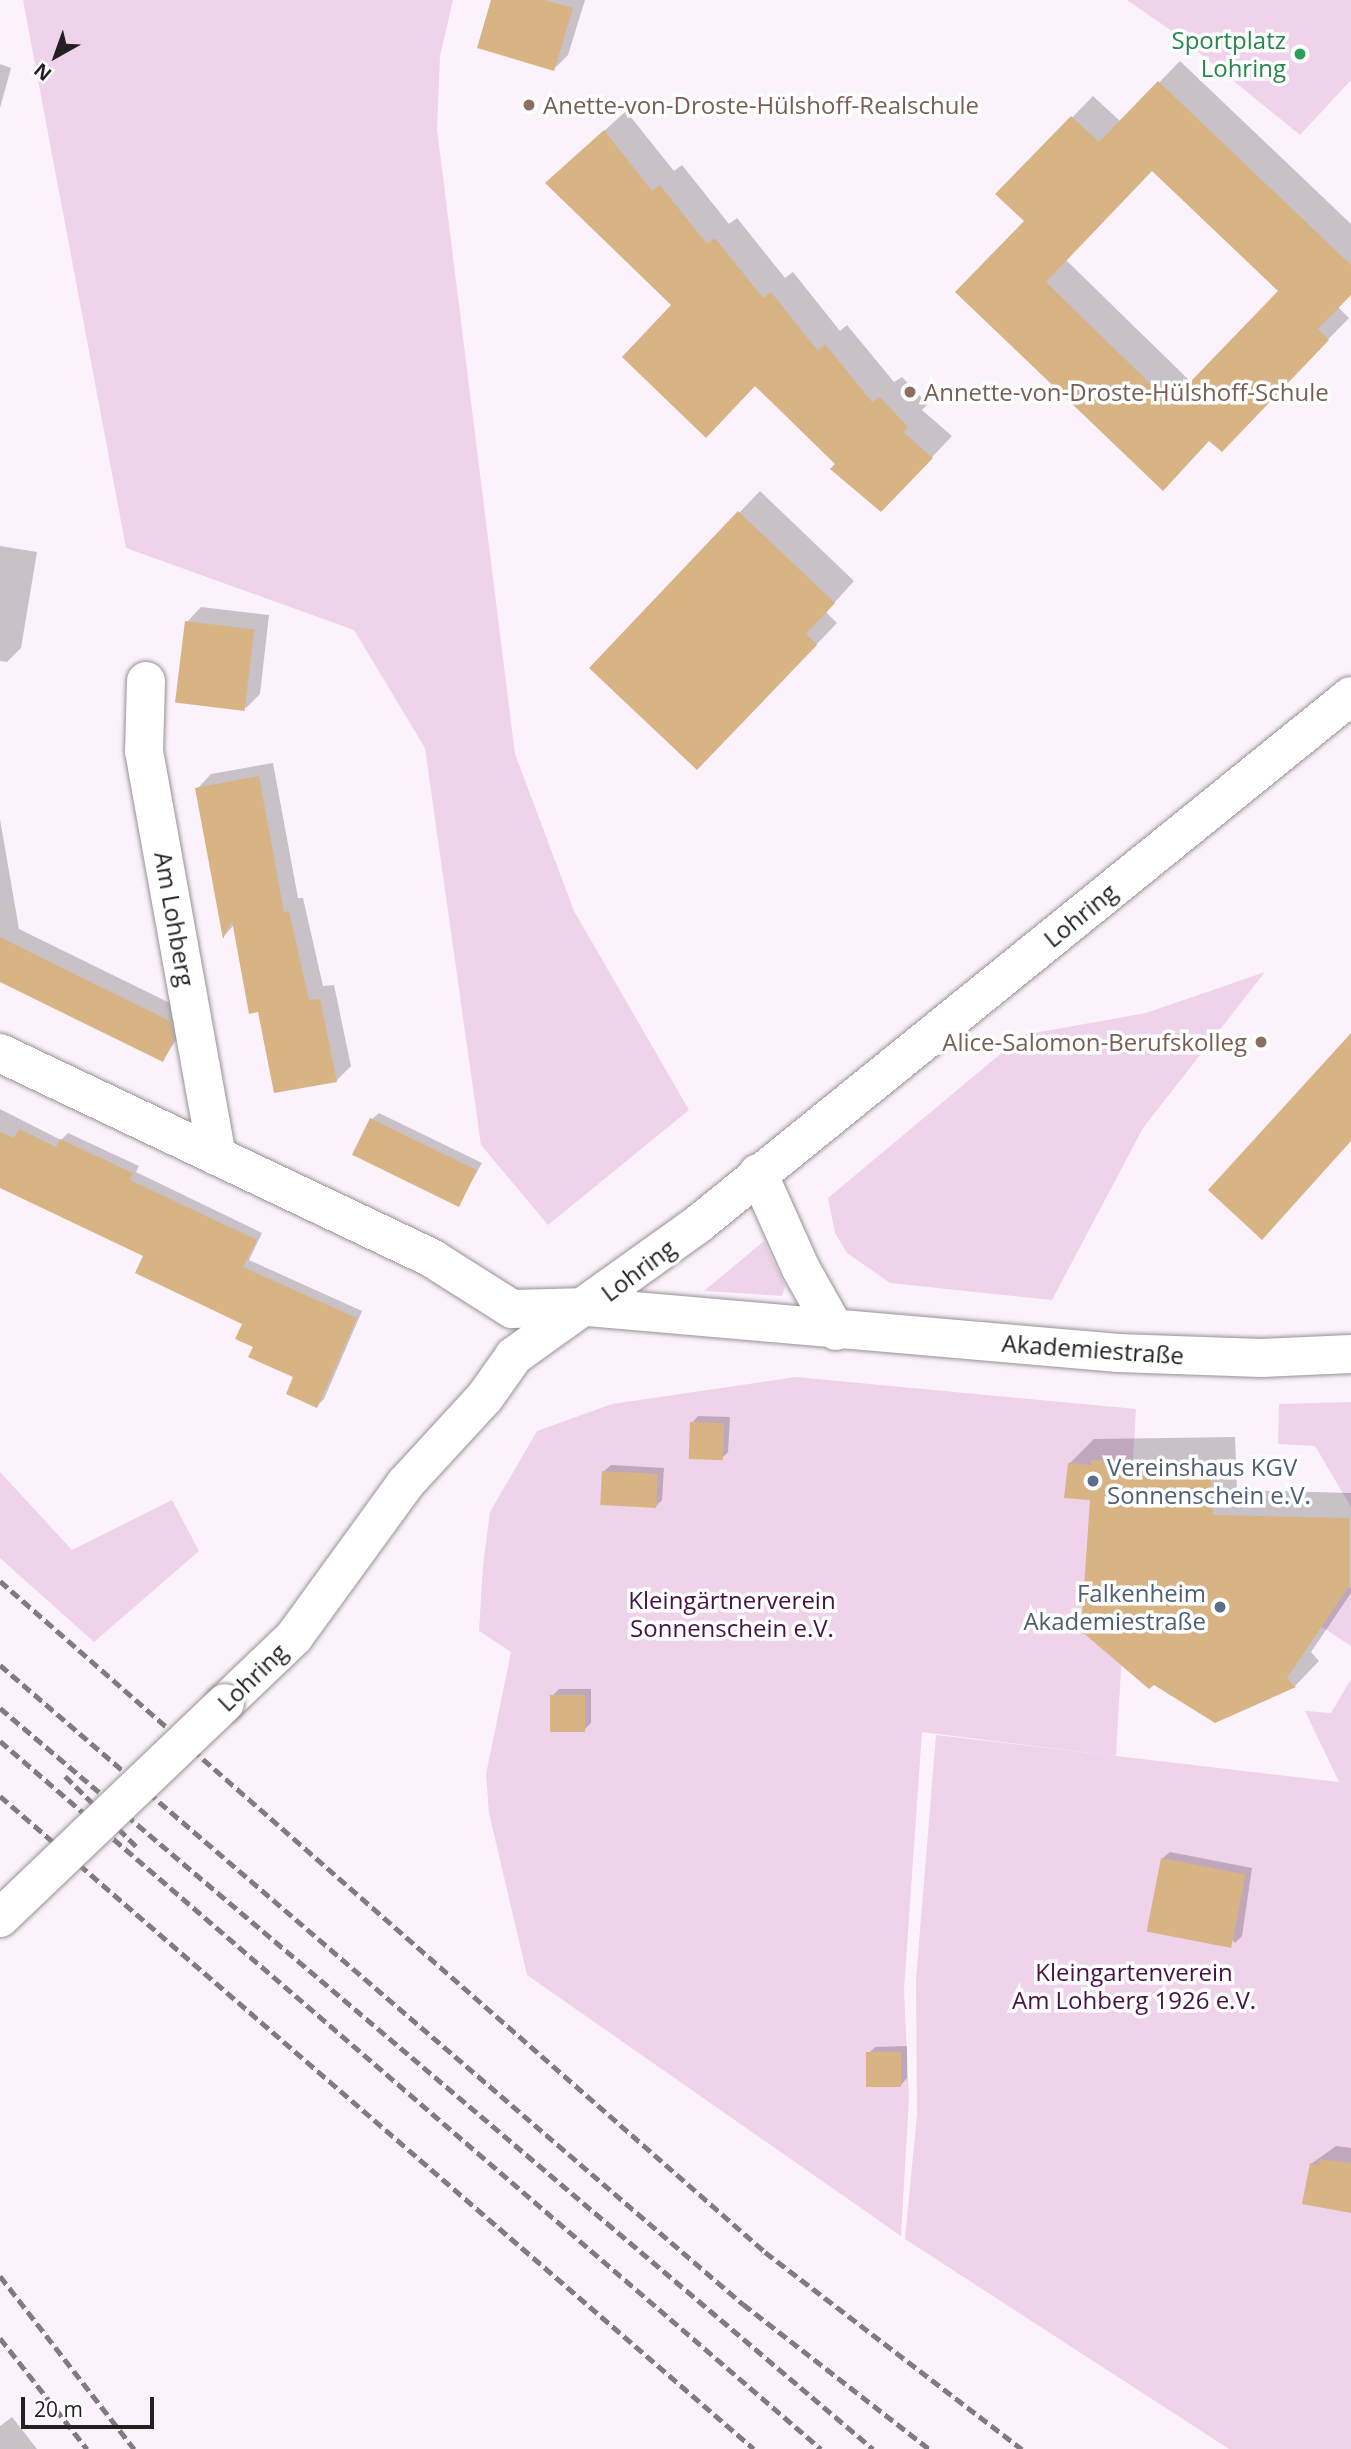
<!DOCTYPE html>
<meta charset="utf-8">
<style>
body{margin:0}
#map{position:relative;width:1351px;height:2449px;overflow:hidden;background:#fcf2fb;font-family:"Open Sans",sans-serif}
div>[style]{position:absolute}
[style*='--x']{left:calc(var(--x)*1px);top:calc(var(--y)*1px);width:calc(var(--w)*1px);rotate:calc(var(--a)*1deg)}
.green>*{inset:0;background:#efd3eb}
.shadow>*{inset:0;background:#0003}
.building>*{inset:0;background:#d8b485;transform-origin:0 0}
.roads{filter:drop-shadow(0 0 2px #999097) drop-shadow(0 0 2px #999097)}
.minor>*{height:38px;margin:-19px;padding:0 19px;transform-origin:19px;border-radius:19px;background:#fff}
.rail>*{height:5px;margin-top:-2.5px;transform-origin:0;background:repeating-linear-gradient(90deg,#817b80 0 10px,transparent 0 15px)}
.bridges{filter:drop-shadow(0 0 2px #999097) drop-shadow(0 0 2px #999097)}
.minor-bridge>*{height:38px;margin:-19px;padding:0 19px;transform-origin:19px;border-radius:19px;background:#fff}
.dots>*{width:19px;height:19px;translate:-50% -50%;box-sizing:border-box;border:4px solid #fff;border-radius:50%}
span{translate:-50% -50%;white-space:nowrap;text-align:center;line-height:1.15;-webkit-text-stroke:7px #fff;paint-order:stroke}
.leisure-label{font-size:24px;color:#27864d}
.right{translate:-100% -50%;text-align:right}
.education-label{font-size:24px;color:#785e54}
.left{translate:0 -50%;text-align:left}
.street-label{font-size:24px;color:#232023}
.service-label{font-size:24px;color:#4e5e75}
.park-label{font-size:24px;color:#471244}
.north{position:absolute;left:21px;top:21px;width:70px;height:70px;-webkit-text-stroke:5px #fff;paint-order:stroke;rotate:220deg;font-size:19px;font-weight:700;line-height:28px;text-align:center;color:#232023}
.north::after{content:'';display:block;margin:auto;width:24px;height:32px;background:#232023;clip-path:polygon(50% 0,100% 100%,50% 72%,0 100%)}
.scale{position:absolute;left:21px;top:2397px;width:133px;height:32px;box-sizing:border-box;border:4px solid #232023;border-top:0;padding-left:9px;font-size:21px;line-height:24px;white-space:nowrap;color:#232023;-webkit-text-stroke:5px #fff;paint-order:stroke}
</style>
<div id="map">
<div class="green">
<i style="clip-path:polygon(23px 0,453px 0,440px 56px,437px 129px,515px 754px,574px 911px,689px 1110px,548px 1225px,481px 1145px,425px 748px,354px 630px,126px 548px)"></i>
<i style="clip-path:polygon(1127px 0,1351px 0,1351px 80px,1300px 135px,1176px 34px)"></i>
<i style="clip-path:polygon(1265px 972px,1143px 1128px,1052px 1300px,890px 1283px,847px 1253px,835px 1233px,828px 1198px,1023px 1035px,1146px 1013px)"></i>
<i style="clip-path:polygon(764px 1241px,785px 1286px,782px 1296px,704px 1291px)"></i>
<i style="clip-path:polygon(796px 1377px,1136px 1409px,1116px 1756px,922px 1732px,904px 1990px,909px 2097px,901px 2236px,527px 1975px,489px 1813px,486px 1774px,511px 1652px,479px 1631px,483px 1566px,490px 1512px,537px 1431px,612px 1404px)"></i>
<i style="clip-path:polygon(1351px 1402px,1351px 1507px,1315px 1446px,1278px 1444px,1279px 1404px)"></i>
<i style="clip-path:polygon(0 1472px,72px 1550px,172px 1500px,199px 1551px,94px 1642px,0 1558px)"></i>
<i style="clip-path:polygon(1288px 1582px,1351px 1588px,1351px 1646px,1322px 1627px,1297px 1621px)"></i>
<i style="clip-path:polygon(1351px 1679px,1351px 2449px,1229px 2449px,905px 2239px,917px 2114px,916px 1979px,936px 1735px,1339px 1782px,1305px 1711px,1331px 1713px)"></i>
</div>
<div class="shadow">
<i style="clip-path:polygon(493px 0,585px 0,568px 55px,554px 69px)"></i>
<i style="clip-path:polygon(evenodd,1180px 61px,1351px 224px,1351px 293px,1338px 307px,1349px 318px,1242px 428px,1210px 440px,957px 292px,1027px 221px,998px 194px,1093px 96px,1121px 122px,1180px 61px,1153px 169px,1280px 291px,1192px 383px,1066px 260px,1153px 169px)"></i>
<i style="clip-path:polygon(0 64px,11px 68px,0 108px)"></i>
<i style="clip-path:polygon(626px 111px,674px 171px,682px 165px,729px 224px,737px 218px,785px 278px,793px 272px,840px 331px,847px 325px,894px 382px,902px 377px,928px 404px,922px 410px,952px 436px,902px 489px,837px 464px,547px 183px)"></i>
<i style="clip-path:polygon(760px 491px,854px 581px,826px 612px,837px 623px,718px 747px,592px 667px)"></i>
<i style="clip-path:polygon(0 546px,37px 552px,21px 648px,7px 662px,0 661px)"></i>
<i style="clip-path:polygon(201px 607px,269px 615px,260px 694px,246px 708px,187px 622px)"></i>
<i style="clip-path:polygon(273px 763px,298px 898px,303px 898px,323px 986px,334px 985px,351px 1066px,336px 1081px,259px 1009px,234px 925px,224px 936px,197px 789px,211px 774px)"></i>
<i style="clip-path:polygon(0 819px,19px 929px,182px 1009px,185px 1027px,163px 1060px,0 980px)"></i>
<i style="clip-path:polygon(0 1109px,61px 1140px,68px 1133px,139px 1166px,136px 1172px,262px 1233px,249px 1260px,362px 1311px,324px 1399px,317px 1406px,296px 1376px,255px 1346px,244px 1323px,146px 1255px,0 1172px)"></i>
<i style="clip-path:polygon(379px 1113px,482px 1163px,459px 1204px,372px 1119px)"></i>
<i style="clip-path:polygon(698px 1416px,730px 1417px,728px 1452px,721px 1459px,692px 1423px)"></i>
<i style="clip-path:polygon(1235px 1437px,1237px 1490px,1351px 1493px,1351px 1593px,1311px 1652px,1319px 1661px,1295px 1686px,1092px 1499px,1069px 1464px,1094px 1439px)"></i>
<i style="clip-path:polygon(611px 1465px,664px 1468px,662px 1500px,655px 1507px,604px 1471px)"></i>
<i style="clip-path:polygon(559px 1689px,591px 1689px,591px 1723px,584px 1730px,552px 1696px)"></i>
<i style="clip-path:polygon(1170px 1852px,1252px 1868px,1242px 1936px,1235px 1943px,1163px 1858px)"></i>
<i style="clip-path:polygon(907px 2046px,907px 2078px,901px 2085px,868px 2054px,875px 2047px)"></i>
<i style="clip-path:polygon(1336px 2146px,1351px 2148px,1351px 2211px,1311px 2164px)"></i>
<i style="clip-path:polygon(12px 2417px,37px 2449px,0 2449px,0 2426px)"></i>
</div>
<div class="building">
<i style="clip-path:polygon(491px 0,544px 0,573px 8px,554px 71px,477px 48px)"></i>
<i style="clip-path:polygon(evenodd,1158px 81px,1351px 265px,1351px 295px,1318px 329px,1329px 340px,1222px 452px,1209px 441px,1163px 491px,955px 292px,1024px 221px,995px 194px,1071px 116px,1099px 142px,1158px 81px,1152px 171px,1278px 291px,1170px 403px,1046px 282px,1152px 171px)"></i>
<i style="clip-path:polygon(604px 130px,652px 191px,660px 185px,707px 244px,715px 238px,763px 298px,771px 292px,818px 351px,825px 344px,872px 402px,880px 397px,908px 427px,903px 432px,933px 458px,881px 512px,830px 469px,835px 464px,755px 386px,706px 438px,622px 357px,671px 305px,545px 183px)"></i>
<i style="clip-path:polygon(738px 511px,835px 603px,806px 634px,817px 645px,697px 770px,589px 668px)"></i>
<i style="left:185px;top:621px;width:70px;height:82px;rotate:7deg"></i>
<i style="clip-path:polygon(259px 776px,284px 912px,289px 911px,309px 1000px,320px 999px,337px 1082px,274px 1093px,258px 1012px,249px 1014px,232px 921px,223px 939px,195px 788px)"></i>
<i style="clip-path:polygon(0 937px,170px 1021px,174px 1040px,163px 1062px,0 982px)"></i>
<i style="clip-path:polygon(1351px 1033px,1351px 1141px,1262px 1240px,1208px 1190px)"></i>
<i style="left:370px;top:1118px;width:119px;height:41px;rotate:26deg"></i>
<i style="clip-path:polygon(19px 1129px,56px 1147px,60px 1139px,133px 1173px,130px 1180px,257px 1240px,243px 1267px,357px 1318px,317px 1408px,286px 1394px,293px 1377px,248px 1357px,253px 1347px,235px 1339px,242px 1324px,135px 1273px,143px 1256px,0 1188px,0 1132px,14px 1138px)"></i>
<i style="left:690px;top:1422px;width:34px;height:37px;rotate:2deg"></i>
<i style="clip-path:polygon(1091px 1460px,1210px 1461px,1213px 1515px,1349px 1518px,1349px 1586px,1287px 1678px,1296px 1687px,1215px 1723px,1154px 1685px,1149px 1689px,1081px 1631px,1090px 1500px,1064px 1498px,1068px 1463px,1091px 1465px)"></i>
<i style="left:602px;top:1471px;width:56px;height:34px;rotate:3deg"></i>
<i style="left:550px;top:1695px;width:35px;height:37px"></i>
<i style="left:1161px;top:1858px;width:86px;height:75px;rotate:11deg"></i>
<i style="left:901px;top:2052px;width:35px;height:35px;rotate:90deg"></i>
<i style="clip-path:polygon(1320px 2159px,1351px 2163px,1351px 2213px,1302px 2204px,1310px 2163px,1319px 2165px)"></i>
</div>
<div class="roads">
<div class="minor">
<i style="--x:146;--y:681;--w:70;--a:91.6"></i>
<i style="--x:144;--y:751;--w:412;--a:79.8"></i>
<i style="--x:0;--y:1053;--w:480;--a:25.4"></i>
<i style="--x:433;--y:1259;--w:93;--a:32.3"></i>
<i style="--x:512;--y:1309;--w:76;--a:-1.5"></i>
<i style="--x:588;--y:1307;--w:532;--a:4.96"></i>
<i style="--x:1118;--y:1353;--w:143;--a:2"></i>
<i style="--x:1261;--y:1358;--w:90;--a:-2.5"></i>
<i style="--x:758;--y:1173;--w:105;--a:65.9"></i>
<i style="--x:801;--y:1269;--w:71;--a:60.6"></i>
<i style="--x:225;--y:1703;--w:95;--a:-43.7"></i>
<i style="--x:294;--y:1637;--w:189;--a:-54"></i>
<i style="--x:405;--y:1484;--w:118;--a:-47.4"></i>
<i style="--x:485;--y:1397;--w:50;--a:-54.7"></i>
<i style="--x:514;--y:1356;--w:225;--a:-35.6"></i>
<i style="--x:697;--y:1225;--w:841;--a:-38.97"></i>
</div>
</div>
<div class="rail">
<i style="--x:0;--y:1581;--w:1018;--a:41.25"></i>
<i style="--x:765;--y:2252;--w:324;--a:37.5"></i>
<i style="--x:0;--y:1665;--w:980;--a:40.7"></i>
<i style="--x:743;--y:2304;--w:236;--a:37.9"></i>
<i style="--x:0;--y:1708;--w:1145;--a:40.32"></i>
<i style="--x:0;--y:1741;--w:1084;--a:40.77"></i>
<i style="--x:65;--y:1776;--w:101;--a:44.6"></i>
<i style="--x:0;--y:1796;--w:997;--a:40.89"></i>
<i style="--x:0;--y:2276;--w:219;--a:52.2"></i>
<i style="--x:0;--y:2338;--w:141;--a:51.9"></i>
</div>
<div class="bridges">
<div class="minor-bridge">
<i style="--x:0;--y:1918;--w:311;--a:-43.7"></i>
</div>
</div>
<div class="dots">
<i style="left:1300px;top:54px;background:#2e9e5b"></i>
<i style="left:529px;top:105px;background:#8d6e63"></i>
<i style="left:910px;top:392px;background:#8d6e63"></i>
<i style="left:1261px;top:1042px;background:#8d6e63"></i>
<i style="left:1093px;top:1481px;background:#5c6f8a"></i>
<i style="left:1220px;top:1607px;background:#5c6f8a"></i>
</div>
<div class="leisure-label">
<span class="right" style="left:1286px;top:54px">Sportplatz<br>Lohring</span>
</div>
<div class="education-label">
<span class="left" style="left:543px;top:105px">Anette-von-Droste-Hülshoff-Realschule</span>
<span class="left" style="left:924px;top:392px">Annette-von-Droste-Hülshoff-Schule</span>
<span class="right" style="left:1247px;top:1042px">Alice-Salomon-Berufskolleg</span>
</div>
<div class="street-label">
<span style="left:1080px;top:915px;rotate:-39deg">Lohring</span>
<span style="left:175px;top:919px;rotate:80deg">Am Lohberg</span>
<span style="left:638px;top:1270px;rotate:-37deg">Lohring</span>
<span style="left:1093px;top:1349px;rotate:4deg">Akademiestraße</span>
<span style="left:252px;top:1677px;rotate:-44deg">Lohring</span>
</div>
<div class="service-label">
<span class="left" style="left:1107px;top:1481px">Vereinshaus KGV<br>Sonnenschein e.V.</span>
<span class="right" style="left:1206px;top:1607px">Falkenheim<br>Akademiestraße</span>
</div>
<div class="park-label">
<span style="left:732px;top:1614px">Kleingärtnerverein<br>Sonnenschein e.V.</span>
<span style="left:1134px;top:1986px">Kleingartenverein<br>Am Lohberg 1926 e.V.</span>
</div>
<div class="north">N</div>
<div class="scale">20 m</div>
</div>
